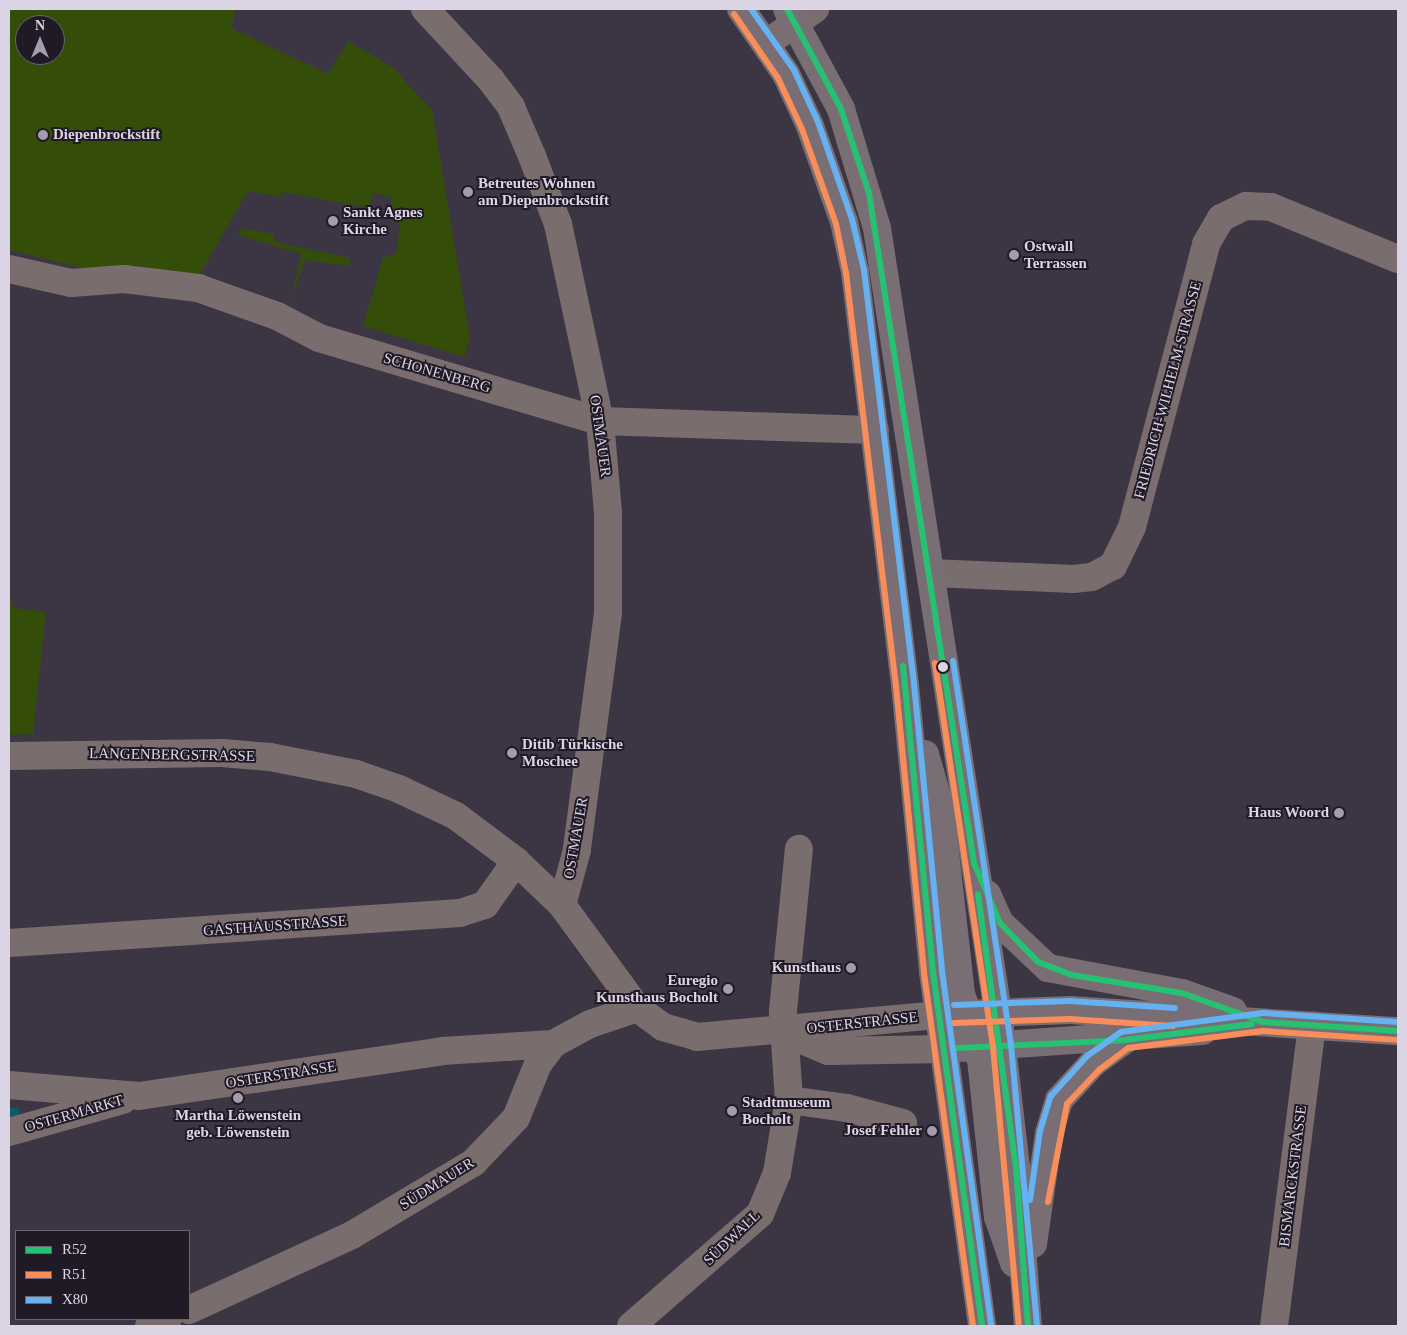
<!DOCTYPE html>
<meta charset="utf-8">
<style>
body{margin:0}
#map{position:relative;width:1407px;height:1335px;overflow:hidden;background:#3c3543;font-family:Georgia,serif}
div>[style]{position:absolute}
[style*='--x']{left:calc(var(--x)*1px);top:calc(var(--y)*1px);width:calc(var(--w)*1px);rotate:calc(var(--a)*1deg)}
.green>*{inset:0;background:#344e0a}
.stream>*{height:9px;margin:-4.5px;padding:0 4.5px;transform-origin:4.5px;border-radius:4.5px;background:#0e5a66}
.minor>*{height:28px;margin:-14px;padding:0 14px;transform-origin:14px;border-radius:14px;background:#7a6d6e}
.major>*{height:28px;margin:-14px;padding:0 14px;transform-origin:14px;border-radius:14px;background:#796e73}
.bus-1>*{height:6px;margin:-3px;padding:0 3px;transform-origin:3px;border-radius:3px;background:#26c172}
.bus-2>*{height:6px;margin:-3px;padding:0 3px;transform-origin:3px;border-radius:3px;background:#fa8e5a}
.bus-3>*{height:6px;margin:-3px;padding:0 3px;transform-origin:3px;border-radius:3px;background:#66b1f2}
.dots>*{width:14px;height:14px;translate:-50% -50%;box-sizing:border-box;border:2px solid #201a26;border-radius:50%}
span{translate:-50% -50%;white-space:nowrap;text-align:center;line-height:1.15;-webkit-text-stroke:4px #201a26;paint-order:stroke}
.poi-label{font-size:15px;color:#dbd4e4;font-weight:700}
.left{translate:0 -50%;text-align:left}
.right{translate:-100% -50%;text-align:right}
.street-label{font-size:15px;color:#dbd4e4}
.frame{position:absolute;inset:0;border:10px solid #dbd4e4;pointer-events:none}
.legend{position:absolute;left:15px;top:1230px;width:175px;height:90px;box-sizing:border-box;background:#201a26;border:1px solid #6b6472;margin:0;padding:6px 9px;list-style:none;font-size:15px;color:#dbd4e4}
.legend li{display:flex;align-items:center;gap:10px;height:25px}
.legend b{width:25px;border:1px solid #6b6472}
.north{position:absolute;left:15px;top:15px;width:50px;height:50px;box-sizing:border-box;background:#201a26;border:1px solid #6b6472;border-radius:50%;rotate:0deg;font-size:14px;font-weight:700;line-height:20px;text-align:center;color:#dbd4e4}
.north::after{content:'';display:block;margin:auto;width:18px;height:22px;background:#a39cac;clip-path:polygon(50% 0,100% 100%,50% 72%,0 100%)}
</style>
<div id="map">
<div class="green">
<i style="clip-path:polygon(evenodd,9px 9px,236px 9px,231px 28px,328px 74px,348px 41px,392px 67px,432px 110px,470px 339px,464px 357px,363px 326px,383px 258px,396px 253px,400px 226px,390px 212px,392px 197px,372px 193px,370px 208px,282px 192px,280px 197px,248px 191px,197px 279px,134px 265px,90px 270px,9px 250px,9px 9px,25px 25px,55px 25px,55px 55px,25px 55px,25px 25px)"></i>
<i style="clip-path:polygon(242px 228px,273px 234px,276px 242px,350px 258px,349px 266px,305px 260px,290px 302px,302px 254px,238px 235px)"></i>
<i style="clip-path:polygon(9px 595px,14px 608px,46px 612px,33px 734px,9px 735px)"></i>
</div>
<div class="stream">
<i style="--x:9;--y:1112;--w:6;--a:0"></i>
</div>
<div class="minor">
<i style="--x:425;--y:9;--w:97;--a:47.1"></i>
<i style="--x:491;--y:80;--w:34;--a:53"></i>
<i style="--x:511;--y:107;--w:53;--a:66.8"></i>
<i style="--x:532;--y:156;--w:73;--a:69.1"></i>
<i style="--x:558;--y:224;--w:201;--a:78"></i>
<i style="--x:600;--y:421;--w:92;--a:85"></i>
<i style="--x:608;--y:513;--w:100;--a:90"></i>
<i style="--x:608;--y:613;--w:239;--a:97.5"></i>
<i style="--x:577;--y:850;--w:57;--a:105.3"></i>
<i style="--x:767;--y:43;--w:59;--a:-35.3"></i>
<i style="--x:9;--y:269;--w:64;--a:12.7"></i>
<i style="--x:71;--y:283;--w:53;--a:-4.3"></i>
<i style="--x:124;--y:279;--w:75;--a:6.9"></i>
<i style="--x:198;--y:288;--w:84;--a:19.5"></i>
<i style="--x:277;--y:316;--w:47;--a:27.6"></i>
<i style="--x:319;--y:338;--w:293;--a:16.5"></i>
<i style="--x:600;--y:421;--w:275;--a:1.9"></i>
<i style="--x:931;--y:573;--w:142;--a:2.4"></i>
<i style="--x:1073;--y:579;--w:19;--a:-6"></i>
<i style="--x:1092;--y:577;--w:24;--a:-28"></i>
<i style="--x:1113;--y:566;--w:43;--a:-64"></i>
<i style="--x:1132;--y:527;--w:293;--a:-75.3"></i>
<i style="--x:1206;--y:244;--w:30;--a:-60"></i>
<i style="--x:1221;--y:218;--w:28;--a:-26"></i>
<i style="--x:1246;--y:206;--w:25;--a:2"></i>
<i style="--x:1271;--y:207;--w:137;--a:22.3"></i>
<i style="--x:9;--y:756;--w:213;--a:-0.8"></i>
<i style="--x:222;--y:753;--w:48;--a:4.8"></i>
<i style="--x:270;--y:757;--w:88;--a:11.2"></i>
<i style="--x:356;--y:774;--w:46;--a:19.2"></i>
<i style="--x:399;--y:789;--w:63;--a:25.3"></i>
<i style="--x:456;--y:816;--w:75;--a:36.9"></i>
<i style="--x:516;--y:861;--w:64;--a:43.7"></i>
<i style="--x:562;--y:905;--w:127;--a:53.9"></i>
<i style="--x:637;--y:1008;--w:32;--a:36"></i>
<i style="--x:663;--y:1027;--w:35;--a:16"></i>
<i style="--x:697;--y:1037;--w:244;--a:-5.2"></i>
<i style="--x:9;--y:943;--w:452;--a:-3.8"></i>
<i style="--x:460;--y:913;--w:26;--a:-18"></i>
<i style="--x:485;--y:905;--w:54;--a:-54.8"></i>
<i style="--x:783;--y:1032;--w:49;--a:22.9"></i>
<i style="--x:828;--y:1051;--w:117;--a:-1"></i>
<i style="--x:9;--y:1085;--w:130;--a:4.8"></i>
<i style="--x:139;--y:1096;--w:306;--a:-8.4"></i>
<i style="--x:442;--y:1051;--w:111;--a:-3.6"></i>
<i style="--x:789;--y:1100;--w:59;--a:7.9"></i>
<i style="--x:847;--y:1108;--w:58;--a:15"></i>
<i style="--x:9;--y:1132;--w:118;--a:-15.7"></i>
<i style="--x:189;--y:1310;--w:179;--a:-24.7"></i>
<i style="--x:352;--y:1235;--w:141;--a:-30.8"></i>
<i style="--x:473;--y:1163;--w:62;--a:-46.3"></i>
<i style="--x:516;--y:1118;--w:58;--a:-67.8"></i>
<i style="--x:538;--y:1064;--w:25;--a:-53"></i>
<i style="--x:553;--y:1044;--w:42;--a:-28.4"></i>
<i style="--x:590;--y:1024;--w:50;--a:-18.8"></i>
<i style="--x:149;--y:1326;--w:20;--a:-20"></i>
<i style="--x:631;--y:1326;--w:171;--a:-41"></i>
<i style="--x:760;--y:1214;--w:44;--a:-67.5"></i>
<i style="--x:777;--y:1173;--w:74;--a:-80.7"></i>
<i style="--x:789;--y:1100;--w:89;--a:-93.9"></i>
<i style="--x:783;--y:1011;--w:163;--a:-84.4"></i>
<i style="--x:1274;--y:1326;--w:303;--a:-82.8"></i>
</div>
<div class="major">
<i style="--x:741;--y:9;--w:79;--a:55.3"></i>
<i style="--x:786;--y:74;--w:57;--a:65.2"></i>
<i style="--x:810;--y:126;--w:102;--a:70.5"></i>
<i style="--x:844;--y:222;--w:51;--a:77.6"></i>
<i style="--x:855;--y:272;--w:416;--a:83.1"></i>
<i style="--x:905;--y:685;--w:288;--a:84.4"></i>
<i style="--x:933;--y:972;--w:357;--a:82.1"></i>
<i style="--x:787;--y:9;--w:114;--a:61.6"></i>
<i style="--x:841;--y:109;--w:124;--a:73.2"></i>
<i style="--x:877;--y:228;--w:793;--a:81.23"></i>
<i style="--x:998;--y:1012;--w:156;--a:83.4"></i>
<i style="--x:1016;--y:1167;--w:159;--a:85.7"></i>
<i style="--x:925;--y:754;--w:55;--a:74.2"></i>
<i style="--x:940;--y:807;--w:188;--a:83.6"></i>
<i style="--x:961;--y:994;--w:30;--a:70"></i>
<i style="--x:971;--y:1022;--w:17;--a:50"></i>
<i style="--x:982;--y:1035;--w:23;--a:29"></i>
<i style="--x:987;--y:894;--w:32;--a:66"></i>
<i style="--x:1000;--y:923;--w:66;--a:43.2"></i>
<i style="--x:1048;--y:968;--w:136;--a:10.6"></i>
<i style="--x:1182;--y:993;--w:54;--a:19.4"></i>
<i style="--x:940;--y:1015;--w:130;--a:-2.2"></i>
<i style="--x:1070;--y:1010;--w:329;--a:3.7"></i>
<i style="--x:966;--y:1034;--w:29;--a:59"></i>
<i style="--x:981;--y:1059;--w:159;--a:83.9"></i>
<i style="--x:998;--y:1217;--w:49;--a:70.8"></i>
<i style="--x:945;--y:1049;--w:258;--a:-4"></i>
<i style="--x:1033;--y:1244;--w:112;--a:-81.8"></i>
<i style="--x:1049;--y:1133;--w:34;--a:-73"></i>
<i style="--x:1059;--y:1100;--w:50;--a:-47.4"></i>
<i style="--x:1093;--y:1063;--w:39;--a:-36"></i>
</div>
<div class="bus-1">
<i style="--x:787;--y:9;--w:114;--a:61.6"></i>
<i style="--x:841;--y:109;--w:89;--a:71.6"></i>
<i style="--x:869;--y:193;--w:678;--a:81.09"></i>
<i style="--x:974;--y:863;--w:65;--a:66.6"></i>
<i style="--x:1000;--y:923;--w:54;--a:45.7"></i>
<i style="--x:1038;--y:962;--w:36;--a:21"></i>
<i style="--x:1072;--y:975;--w:111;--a:9.3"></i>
<i style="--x:1182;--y:993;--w:86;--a:19.7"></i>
<i style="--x:1263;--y:1022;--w:135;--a:3.8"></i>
<i style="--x:903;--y:666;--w:307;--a:84.4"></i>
<i style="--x:933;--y:972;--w:357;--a:82.1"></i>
<i style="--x:978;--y:894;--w:276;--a:82.1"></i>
<i style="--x:1016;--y:1167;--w:159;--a:85.7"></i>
<i style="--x:958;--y:1048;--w:167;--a:-2.7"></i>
<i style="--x:1125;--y:1040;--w:128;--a:-7.2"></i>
</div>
<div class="bus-2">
<i style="--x:734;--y:14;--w:78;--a:55.5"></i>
<i style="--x:778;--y:78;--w:56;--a:64.8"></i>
<i style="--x:802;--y:129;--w:101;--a:70.3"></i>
<i style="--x:836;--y:224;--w:50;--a:78.5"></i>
<i style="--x:846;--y:273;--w:416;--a:83.1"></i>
<i style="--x:896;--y:686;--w:288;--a:84.4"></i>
<i style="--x:924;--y:973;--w:356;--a:82.1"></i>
<i style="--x:935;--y:663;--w:388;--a:81.4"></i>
<i style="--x:993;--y:1047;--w:280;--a:84.7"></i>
<i style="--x:954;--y:1023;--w:116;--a:-2"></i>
<i style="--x:1070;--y:1019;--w:103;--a:3.9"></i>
<i style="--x:1048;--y:1202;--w:100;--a:-79"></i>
<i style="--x:1067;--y:1104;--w:47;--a:-46.7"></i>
<i style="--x:1099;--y:1070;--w:36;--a:-37"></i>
<i style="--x:1128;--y:1048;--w:136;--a:-7.2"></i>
<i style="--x:1263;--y:1031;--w:134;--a:3.8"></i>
</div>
<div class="bus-3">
<i style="--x:751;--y:9;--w:75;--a:54.8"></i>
<i style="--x:794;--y:70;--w:57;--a:65.2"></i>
<i style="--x:818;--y:122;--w:103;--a:70.7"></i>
<i style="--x:852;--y:219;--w:52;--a:76.8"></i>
<i style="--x:864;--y:270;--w:417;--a:83.1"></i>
<i style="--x:914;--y:684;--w:288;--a:84.4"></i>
<i style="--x:942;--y:971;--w:357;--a:82.1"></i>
<i style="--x:953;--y:661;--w:388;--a:81.4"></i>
<i style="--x:1011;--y:1045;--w:281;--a:84.7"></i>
<i style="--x:954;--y:1005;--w:116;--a:-2"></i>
<i style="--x:1070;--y:1001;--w:105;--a:3.8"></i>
<i style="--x:1030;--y:1200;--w:70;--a:-81.8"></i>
<i style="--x:1040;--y:1131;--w:37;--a:-73"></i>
<i style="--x:1051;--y:1096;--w:54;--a:-48"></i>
<i style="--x:1087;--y:1056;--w:42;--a:-35.2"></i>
<i style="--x:1121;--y:1032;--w:143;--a:-7.6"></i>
<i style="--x:1263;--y:1013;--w:135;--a:3.8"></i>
</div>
<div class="dots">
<i style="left:43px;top:135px;background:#a39cac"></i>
<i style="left:468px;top:192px;background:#a39cac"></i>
<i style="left:333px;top:221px;background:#a39cac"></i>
<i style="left:1014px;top:255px;background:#a39cac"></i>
<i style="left:943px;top:667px;background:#dbd4e4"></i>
<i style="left:512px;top:753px;background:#a39cac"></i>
<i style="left:1339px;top:813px;background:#a39cac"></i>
<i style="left:851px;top:968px;background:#a39cac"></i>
<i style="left:728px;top:989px;background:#a39cac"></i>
<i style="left:238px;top:1098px;background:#a39cac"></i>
<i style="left:732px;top:1111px;background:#a39cac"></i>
<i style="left:932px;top:1131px;background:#a39cac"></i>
</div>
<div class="poi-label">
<span class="left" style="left:53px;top:135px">Diepenbrockstift</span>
<span class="left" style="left:478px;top:192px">Betreutes Wohnen<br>am Diepenbrockstift</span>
<span class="left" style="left:343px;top:221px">Sankt Agnes<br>Kirche</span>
<span class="left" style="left:1024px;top:255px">Ostwall<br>Terrassen</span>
<span class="left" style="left:522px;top:753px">Ditib Türkische<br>Moschee</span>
<span class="right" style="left:1329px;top:813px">Haus Woord</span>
<span class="right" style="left:841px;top:968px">Kunsthaus</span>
<span class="right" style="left:718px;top:989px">Euregio<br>Kunsthaus Bocholt</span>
<span class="left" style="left:742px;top:1111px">Stadtmuseum<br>Bocholt</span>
<span style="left:238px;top:1124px">Martha Löwenstein<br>geb. Löwenstein</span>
<span class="right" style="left:922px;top:1131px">Josef Fehler</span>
</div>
<div class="street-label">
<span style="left:437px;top:373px;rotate:16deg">SCHONENBERG</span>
<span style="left:1168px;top:390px;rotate:-75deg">FRIEDRICH-WILHELM-STRASSE</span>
<span style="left:600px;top:436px;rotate:82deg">OSTMAUER</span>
<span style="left:172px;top:755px;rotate:1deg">LANGENBERGSTRASSE</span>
<span style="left:576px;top:838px;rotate:-80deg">OSTMAUER</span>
<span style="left:275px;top:926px;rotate:-4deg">GASTHAUSSTRASSE</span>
<span style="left:862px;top:1023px;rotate:-6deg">OSTERSTRASSE</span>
<span style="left:281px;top:1075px;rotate:-9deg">OSTERSTRASSE</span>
<span style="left:74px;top:1114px;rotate:-16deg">OSTERMARKT</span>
<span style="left:1293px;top:1176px;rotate:-83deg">BISMARCKSTRASSE</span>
<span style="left:437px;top:1184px;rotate:-32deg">SÜDMAUER</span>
<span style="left:732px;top:1238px;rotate:-44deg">SÜDWALL</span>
</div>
<div class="frame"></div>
<ul class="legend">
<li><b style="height:6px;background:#26c172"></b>R52</li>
<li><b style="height:6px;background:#fa8e5a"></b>R51</li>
<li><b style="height:6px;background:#66b1f2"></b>X80</li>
</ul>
<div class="north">N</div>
</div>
